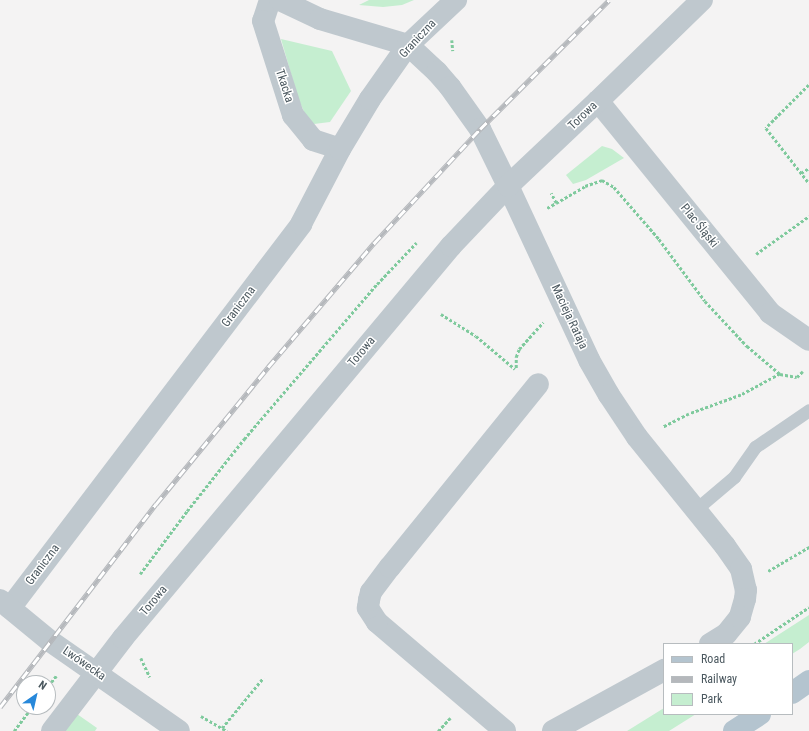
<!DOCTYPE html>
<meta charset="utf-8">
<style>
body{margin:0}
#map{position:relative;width:809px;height:731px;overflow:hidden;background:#f4f3f3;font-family:"Roboto Condensed",sans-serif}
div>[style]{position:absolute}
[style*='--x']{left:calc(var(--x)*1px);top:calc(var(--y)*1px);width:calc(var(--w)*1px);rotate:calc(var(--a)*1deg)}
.green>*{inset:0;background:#c5eed0}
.path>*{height:2.5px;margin-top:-1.25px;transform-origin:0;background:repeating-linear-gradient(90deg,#7fca9d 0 3px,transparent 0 5px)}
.service>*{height:13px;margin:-6.5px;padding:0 6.5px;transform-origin:6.5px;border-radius:6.5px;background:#bfc8ce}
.minor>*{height:22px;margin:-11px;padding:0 11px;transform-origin:11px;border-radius:11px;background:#bfc8ce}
.tertiary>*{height:22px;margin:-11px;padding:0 11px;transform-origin:11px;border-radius:11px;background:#bfc8ce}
.primary>*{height:22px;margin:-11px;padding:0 11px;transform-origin:11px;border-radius:11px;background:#b4c4cf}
.rail>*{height:4.5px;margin-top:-2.25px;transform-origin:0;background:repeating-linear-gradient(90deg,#fff 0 9px,#b5b8bc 0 18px);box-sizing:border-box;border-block:1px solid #b5b8bc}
span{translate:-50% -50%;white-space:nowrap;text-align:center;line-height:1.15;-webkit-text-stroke:3px #fff;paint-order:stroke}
.street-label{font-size:12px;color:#4b585f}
.legend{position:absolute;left:663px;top:643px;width:130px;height:72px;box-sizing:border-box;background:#fff;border:1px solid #b7bcbf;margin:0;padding:5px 7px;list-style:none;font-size:12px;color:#4b585f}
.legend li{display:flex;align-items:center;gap:8px;height:20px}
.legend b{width:20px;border:1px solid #b7bcbf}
.north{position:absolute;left:16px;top:675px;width:40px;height:40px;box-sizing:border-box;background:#fff;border:1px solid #b7bcbf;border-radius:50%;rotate:34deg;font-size:11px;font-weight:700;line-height:16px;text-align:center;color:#4b585f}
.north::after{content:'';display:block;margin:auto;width:14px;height:18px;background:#2788da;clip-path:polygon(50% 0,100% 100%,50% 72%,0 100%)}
</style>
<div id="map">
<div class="green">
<i style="clip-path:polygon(369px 0,414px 0,402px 5px,383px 7px,359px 5px)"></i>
<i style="clip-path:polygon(281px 39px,332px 51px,351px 91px,330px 122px,314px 124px,308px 121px,298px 98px)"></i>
<i style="clip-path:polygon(602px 146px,612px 149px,624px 158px,586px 180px,573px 184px,566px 175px)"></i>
<i style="clip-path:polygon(809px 615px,809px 642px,800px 649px,792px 654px,792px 644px,764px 644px)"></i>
<i style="clip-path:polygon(664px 708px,664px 714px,696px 714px,669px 731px,627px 731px)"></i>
<i style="clip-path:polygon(77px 714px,97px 728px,95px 731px,64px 731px)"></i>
</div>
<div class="path">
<i style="--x:452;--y:40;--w:11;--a:85"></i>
<i style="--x:809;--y:85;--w:61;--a:135"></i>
<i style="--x:766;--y:128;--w:70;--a:52"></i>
<i style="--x:801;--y:173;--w:9;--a:-32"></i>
<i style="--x:556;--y:203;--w:34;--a:-30"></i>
<i style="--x:585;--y:186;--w:18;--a:-19"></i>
<i style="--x:602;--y:180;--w:14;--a:30"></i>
<i style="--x:614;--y:187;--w:69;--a:49.1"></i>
<i style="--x:659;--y:239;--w:77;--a:53.4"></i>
<i style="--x:705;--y:301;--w:62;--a:47"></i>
<i style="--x:747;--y:346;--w:43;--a:40.3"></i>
<i style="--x:780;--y:374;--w:44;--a:151.7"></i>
<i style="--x:741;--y:395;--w:55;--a:159.9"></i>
<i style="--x:689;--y:414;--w:29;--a:153"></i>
<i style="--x:547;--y:208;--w:10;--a:-29"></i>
<i style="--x:556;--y:203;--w:11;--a:-117"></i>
<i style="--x:756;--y:254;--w:65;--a:-35.6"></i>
<i style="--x:441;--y:314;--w:41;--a:32.2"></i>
<i style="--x:476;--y:336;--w:51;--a:40.2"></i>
<i style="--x:516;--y:368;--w:11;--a:-90"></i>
<i style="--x:516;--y:357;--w:9;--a:-69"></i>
<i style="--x:519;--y:349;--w:36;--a:-48"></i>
<i style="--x:780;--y:374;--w:17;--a:10"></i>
<i style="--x:797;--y:377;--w:8;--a:-45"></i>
<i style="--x:768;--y:571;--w:48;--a:-30.3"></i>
<i style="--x:140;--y:574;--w:79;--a:-53.3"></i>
<i style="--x:187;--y:511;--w:92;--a:-51.6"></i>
<i style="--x:244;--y:439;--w:204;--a:-49.4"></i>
<i style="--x:377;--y:284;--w:57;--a:-46.4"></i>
<i style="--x:754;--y:644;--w:66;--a:-33.9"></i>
<i style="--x:141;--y:658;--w:21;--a:65"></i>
<i style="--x:48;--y:686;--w:13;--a:-51"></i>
<i style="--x:201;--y:716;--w:30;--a:30"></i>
<i style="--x:222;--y:728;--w:65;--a:-50.6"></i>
<i style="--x:14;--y:731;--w:30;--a:-53"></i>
<i style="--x:438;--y:731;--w:18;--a:-47"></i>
</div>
<div class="service">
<i style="--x:695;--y:510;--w:51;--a:-40.2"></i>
<i style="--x:734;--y:477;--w:37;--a:-55"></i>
<i style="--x:755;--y:447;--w:65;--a:-34.4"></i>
</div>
<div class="minor">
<i style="--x:270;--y:0;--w:22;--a:108"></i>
<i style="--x:263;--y:21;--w:99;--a:72.3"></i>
<i style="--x:293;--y:115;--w:32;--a:51"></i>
<i style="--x:313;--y:140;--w:28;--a:18"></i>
<i style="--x:280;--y:0;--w:44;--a:25.4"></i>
<i style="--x:320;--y:19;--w:92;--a:16.5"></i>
<i style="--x:408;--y:45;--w:40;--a:43"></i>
<i style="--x:437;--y:72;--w:20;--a:49"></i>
<i style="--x:450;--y:87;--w:52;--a:54.5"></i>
<i style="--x:480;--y:129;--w:64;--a:63.8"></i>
<i style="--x:508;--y:186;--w:192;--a:65"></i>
<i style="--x:589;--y:360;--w:40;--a:60.3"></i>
<i style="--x:609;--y:395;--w:50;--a:56.3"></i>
<i style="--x:637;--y:437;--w:140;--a:51.1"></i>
<i style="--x:725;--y:546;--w:28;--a:55"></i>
<i style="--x:741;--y:569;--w:22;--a:77"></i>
<i style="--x:746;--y:590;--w:9;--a:96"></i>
<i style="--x:745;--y:599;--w:19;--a:106"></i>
<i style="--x:740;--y:617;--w:22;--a:129"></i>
<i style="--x:726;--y:634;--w:19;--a:148"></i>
<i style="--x:598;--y:101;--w:273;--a:50.9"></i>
<i style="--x:770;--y:313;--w:47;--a:34.7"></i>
<i style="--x:10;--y:608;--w:482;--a:-52.8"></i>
<i style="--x:301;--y:224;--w:85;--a:-62.5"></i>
<i style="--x:340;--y:149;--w:58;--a:-59"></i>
<i style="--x:370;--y:99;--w:66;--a:-54.9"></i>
<i style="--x:408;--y:45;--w:66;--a:-43.2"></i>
<i style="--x:52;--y:731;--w:117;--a:-52.6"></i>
<i style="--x:123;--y:638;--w:511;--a:-50.08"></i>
<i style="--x:451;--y:246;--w:83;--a:-46.5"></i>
<i style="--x:508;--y:186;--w:124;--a:-43.4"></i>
<i style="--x:598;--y:101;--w:145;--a:-44.2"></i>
<i style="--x:505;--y:731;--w:168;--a:-139.6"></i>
<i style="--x:377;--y:622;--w:17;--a:-123"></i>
<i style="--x:368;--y:608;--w:8;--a:-83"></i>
<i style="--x:369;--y:600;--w:8;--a:-76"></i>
<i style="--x:371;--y:592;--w:31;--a:-53"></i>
<i style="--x:390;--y:567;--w:235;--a:-51"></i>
<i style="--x:553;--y:731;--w:127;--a:-28.8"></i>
</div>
<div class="tertiary">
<i style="--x:0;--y:600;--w:65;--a:39.4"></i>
<i style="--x:50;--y:641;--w:157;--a:34.9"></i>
</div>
<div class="primary">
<i style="--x:792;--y:693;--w:21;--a:-35"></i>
<i style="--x:734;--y:731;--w:31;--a:-33"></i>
</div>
<div class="rail">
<i style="--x:0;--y:707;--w:256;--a:-52.5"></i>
<i style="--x:156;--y:504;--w:177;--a:-50.7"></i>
<i style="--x:268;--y:367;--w:163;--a:-49.5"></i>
<i style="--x:374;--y:243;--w:156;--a:-47.1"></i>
<i style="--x:480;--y:129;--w:182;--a:-45"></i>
</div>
<div class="street-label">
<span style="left:418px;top:39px;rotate:-47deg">Graniczna</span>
<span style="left:284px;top:86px;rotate:72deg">Tkacka</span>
<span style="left:583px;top:116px;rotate:-44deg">Torowa</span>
<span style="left:699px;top:226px;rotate:51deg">Plac Śląski</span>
<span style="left:239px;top:307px;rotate:-53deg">Graniczna</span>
<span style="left:569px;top:317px;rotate:65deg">Macieja Rataja</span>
<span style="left:362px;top:352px;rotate:-50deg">Torowa</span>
<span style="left:43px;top:565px;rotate:-53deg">Graniczna</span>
<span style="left:154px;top:601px;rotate:-50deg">Torowa</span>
<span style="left:84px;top:664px;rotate:35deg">Lwówecka</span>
</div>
<ul class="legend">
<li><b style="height:5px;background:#b4c4cf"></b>Road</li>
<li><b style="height:5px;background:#b5b8bc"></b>Railway</li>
<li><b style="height:11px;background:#c5eed0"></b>Park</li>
</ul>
<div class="north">N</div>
</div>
